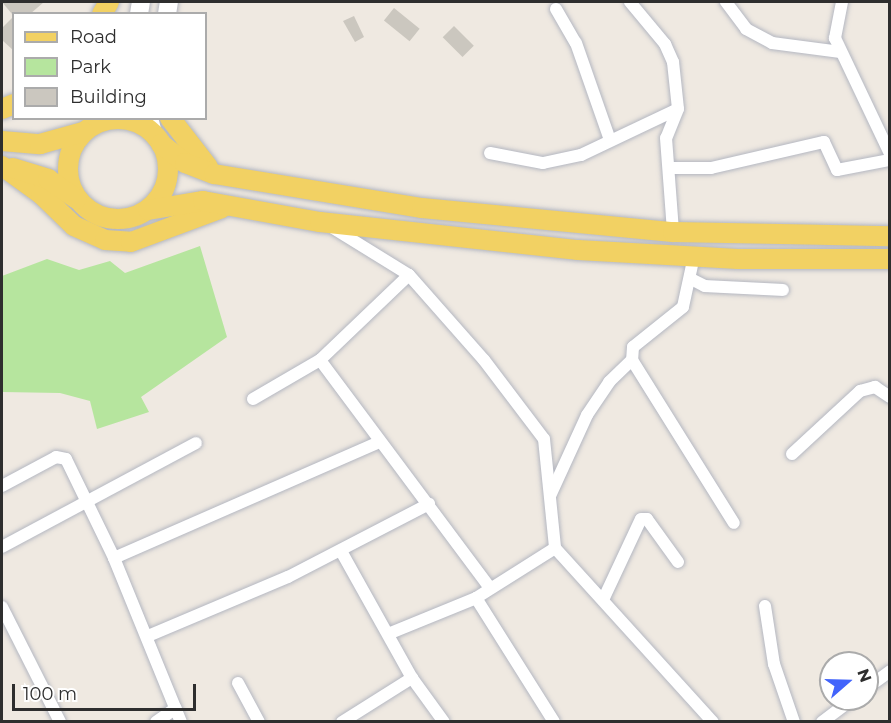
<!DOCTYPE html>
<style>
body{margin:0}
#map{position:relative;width:891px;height:723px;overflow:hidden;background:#efe9e1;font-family:Montserrat,sans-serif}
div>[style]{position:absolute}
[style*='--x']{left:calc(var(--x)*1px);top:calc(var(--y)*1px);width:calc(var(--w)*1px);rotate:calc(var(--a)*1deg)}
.green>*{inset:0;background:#b6e59e}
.building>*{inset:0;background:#cbc7bf;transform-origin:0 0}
.roads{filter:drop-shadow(0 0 2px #b4b7c1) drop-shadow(0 0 2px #b4b7c1)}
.minor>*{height:12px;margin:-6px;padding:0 6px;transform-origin:6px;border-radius:6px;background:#fff}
.secondary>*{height:18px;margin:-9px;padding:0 9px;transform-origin:9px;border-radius:9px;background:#fff}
.primary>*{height:20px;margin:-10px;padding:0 10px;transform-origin:10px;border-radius:10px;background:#f2d163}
.primary>.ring{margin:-10px;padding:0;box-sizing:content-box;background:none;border:20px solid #f2d163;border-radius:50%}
span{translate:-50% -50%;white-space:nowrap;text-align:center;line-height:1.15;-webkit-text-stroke:5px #fff;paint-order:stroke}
.frame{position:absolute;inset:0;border:3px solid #2e2e2e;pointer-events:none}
.legend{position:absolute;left:12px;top:12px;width:195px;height:108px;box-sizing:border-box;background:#fff;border:2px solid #ababab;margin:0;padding:8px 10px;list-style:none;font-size:18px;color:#2e2e2e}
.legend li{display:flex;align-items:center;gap:12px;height:30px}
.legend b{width:30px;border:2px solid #ababab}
.north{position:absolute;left:819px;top:651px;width:60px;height:60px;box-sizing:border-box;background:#fff;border:2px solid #ababab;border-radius:50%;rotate:70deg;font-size:16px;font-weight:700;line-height:24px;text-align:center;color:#2e2e2e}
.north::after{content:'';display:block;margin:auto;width:21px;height:27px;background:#4264fb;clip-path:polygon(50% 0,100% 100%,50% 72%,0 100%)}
.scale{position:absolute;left:12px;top:684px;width:184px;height:27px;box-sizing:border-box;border:3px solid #2e2e2e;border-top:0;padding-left:8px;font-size:18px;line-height:21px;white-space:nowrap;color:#2e2e2e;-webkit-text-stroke:4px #fff;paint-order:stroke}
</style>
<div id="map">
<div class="green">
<i style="clip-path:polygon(200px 246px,227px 337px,141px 397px,149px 412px,97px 429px,90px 401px,60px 393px,2px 392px,2px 276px,47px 259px,79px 270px,110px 261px,125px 273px)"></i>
</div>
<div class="building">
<i style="clip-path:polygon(2px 2px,44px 2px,30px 14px,12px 14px)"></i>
<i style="left:394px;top:8px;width:33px;height:16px;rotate:39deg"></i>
<i style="clip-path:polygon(14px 16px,14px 51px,2px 40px,2px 28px)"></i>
<i style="clip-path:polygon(354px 16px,364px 37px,355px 42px,343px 21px)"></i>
<i style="left:454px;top:26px;width:28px;height:16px;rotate:45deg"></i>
</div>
<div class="roads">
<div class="minor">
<i style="--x:630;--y:2;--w:55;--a:50.2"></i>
<i style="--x:665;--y:44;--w:20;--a:66"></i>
<i style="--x:673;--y:62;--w:47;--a:83.9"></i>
<i style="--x:678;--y:109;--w:31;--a:112"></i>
<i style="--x:666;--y:138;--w:94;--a:85.7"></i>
<i style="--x:726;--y:2;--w:34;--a:53"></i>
<i style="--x:746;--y:29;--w:30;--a:28"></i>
<i style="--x:772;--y:43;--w:69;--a:7.5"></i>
<i style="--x:842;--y:2;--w:37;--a:101"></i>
<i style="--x:835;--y:38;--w:128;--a:64.6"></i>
<i style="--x:556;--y:9;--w:39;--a:60"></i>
<i style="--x:576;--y:43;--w:103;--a:70.7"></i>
<i style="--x:490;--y:153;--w:54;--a:10.7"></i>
<i style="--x:543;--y:163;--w:39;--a:-12"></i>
<i style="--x:581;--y:155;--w:107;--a:-25.4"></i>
<i style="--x:671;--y:168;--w:40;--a:0"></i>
<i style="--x:711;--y:168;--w:116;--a:-13"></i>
<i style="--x:824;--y:142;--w:31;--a:65"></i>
<i style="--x:837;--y:170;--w:54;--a:-10.7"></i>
<i style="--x:333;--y:228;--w:89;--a:31.7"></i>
<i style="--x:409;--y:275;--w:113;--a:48.6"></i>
<i style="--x:484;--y:360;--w:99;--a:52.8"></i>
<i style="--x:544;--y:439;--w:110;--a:84.2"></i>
<i style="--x:555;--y:548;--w:235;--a:47.8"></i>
<i style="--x:694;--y:256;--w:52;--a:102.2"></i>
<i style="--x:683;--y:307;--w:64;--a:141.3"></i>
<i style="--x:633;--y:347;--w:13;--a:94"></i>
<i style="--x:632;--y:360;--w:192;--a:58"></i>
<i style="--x:693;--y:280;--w:13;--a:27"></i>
<i style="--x:705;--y:286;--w:78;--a:2.9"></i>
<i style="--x:320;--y:360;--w:284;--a:53.3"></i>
<i style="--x:253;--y:399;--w:78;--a:-30.2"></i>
<i style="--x:320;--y:360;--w:123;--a:-43.7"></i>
<i style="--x:792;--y:454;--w:93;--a:-42.8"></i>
<i style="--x:860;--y:391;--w:16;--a:-15"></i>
<i style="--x:875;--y:387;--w:18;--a:34"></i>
<i style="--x:2;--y:486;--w:61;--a:-28.2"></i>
<i style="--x:56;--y:457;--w:10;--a:11"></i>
<i style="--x:66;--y:459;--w:110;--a:64.1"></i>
<i style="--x:114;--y:558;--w:177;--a:67.8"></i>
<i style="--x:550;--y:496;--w:89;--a:-65.4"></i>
<i style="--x:587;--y:415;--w:40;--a:-56"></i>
<i style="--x:609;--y:382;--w:32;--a:-44"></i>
<i style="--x:2;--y:547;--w:220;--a:-28.2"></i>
<i style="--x:341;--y:551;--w:145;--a:60.8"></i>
<i style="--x:412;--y:678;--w:54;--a:54"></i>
<i style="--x:114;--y:558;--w:289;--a:-23.6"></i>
<i style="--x:476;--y:598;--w:146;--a:57.8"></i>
<i style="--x:603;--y:600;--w:89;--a:-64.9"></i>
<i style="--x:641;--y:519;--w:6;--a:0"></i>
<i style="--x:647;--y:519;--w:53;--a:54.2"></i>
<i style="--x:765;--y:606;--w:59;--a:81.2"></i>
<i style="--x:774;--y:664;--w:61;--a:71"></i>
<i style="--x:2;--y:607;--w:129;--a:63.2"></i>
<i style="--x:388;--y:634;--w:95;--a:-22.2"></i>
<i style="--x:476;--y:598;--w:93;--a:-32.3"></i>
<i style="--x:148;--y:636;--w:152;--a:-22.9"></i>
<i style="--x:288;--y:577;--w:159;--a:-27.4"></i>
<i style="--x:238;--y:683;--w:44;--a:61.7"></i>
<i style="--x:867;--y:688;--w:29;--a:-36"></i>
<i style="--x:156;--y:722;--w:24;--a:-35"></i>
<i style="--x:342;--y:722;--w:83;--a:-32.2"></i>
<i style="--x:822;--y:722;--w:38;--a:-37"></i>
</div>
<div class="secondary">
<i style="--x:139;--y:14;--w:12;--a:-81"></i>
<i style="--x:167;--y:14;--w:12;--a:-81"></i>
<i style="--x:149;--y:118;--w:16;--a:75"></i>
<i style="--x:97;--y:123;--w:6;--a:-51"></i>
</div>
<div class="primary">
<i style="--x:102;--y:14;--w:14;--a:-60"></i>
<i style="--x:2;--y:109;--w:13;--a:-23"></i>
<i style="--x:170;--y:118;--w:62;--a:52.2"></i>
<i class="ring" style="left:68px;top:119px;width:80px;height:80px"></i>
<i style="--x:2;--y:141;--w:38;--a:5"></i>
<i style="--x:40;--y:144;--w:45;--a:-15.6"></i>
<i style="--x:161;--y:144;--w:31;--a:38"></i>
<i style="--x:185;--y:163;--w:31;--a:21"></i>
<i style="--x:214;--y:174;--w:211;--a:9.3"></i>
<i style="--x:422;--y:208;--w:252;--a:5.5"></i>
<i style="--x:673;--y:232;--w:217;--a:1.1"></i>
<i style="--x:2;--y:166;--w:48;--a:35.7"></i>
<i style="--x:41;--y:194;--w:46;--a:44.1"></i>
<i style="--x:74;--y:226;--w:34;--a:24"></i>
<i style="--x:105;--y:240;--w:26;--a:4"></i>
<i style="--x:131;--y:242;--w:97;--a:-20.5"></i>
<i style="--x:13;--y:168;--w:37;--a:17"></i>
<i style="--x:48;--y:179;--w:35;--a:35"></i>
<i style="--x:148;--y:210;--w:56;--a:-9.3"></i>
<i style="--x:203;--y:201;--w:119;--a:10.2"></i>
<i style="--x:320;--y:222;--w:260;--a:6.2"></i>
<i style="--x:578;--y:250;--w:160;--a:3.2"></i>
<i style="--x:738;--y:259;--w:152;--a:0"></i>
</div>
</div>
<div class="frame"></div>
<ul class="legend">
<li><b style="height:8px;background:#f2d163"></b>Road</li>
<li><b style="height:16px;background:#b6e59e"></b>Park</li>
<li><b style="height:16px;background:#cbc7bf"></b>Building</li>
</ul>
<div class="north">N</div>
<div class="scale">100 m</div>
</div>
